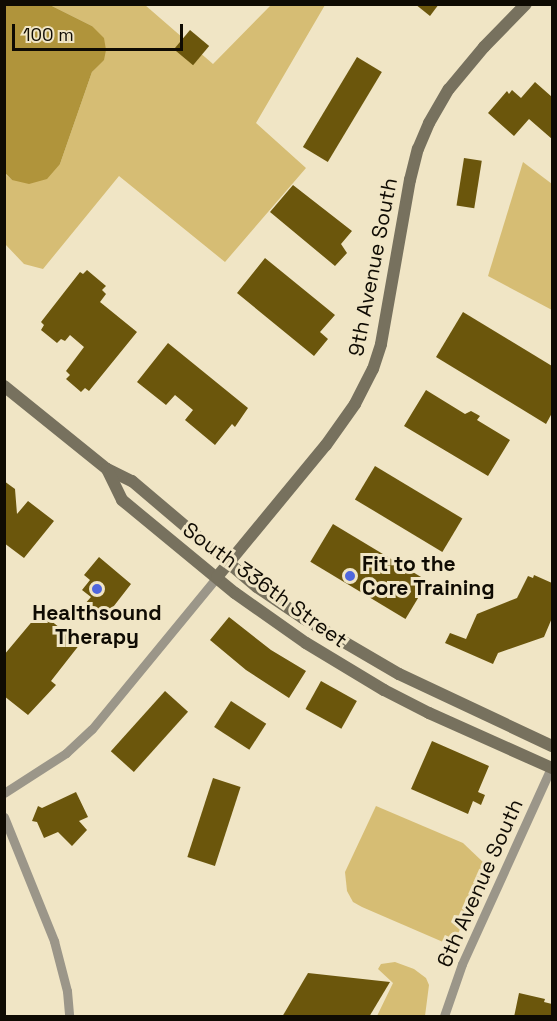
<!DOCTYPE html>
<style>
body{margin:0}
#map{position:relative;width:557px;height:1021px;overflow:hidden;background:#f0e5c5;font-family:"Space Grotesk",sans-serif}
div>[style]{position:absolute}
[style*='--x']{left:calc(var(--x)*1px);top:calc(var(--y)*1px);width:calc(var(--w)*1px);rotate:calc(var(--a)*1deg)}
.green>*{inset:0;background:#d6bd74}
.water>*{inset:0;background:#b0943b}
.building>*{inset:0;background:#6b560c;transform-origin:0 0}
.street>*{height:9px;margin:-4.5px;padding:0 4.5px;transform-origin:4.5px;border-radius:4.5px;background:#9b9689}
.secondary>*{height:12px;margin:-6px;padding:0 6px;transform-origin:6px;border-radius:6px;background:#77715e}
.dots>*{width:16px;height:16px;translate:-50% -50%;box-sizing:border-box;border:3px solid #f0e5c5;border-radius:50%}
span{translate:-50% -50%;white-space:nowrap;text-align:center;line-height:1.15;-webkit-text-stroke:6px #f0e5c5;paint-order:stroke}
.street-label{font-size:21px;color:#0f0b03}
.poi-label{font-size:21px;color:#0f0b03;font-weight:700}
.left{translate:0 -50%;text-align:left}
.frame{position:absolute;inset:0;border:6px solid #0f0b03;pointer-events:none}
.scale{position:absolute;left:12px;top:24px;width:171px;height:27px;box-sizing:border-box;border:3px solid #0f0b03;border-top:0;padding-left:8px;font-size:18px;line-height:21px;white-space:nowrap;color:#0f0b03;-webkit-text-stroke:4px #f0e5c5;paint-order:stroke}
</style>
<div id="map">
<div class="green">
<i style="clip-path:polygon(50px 5px,145px 5px,213px 64px,271px 5px,325px 5px,256px 123px,306px 168px,225px 262px,119px 176px,43px 269px,24px 264px,5px 244px,4px 173px,12px 180px,60px 164px,92px 72px,104px 59px,92px 26px)"></i>
<i style="clip-path:polygon(523px 162px,552px 184px,552px 310px,488px 276px)"></i>
<i style="clip-path:polygon(376px 806px,463px 843px,484px 863px,486px 870px,457px 936px,451px 940px,443px 942px,362px 907px,353px 902px,347px 891px,345px 872px)"></i>
<i style="clip-path:polygon(395px 962px,414px 969px,426px 978px,429px 985px,425px 1016px,377px 1016px,393px 983px,378px 969px,381px 964px)"></i>
</div>
<div class="water">
<i style="clip-path:polygon(5px 4px,50px 5px,92px 26px,104px 38px,106px 50px,104px 60px,92px 72px,60px 164px,47px 179px,29px 184px,12px 180px,5px 173px)"></i>
</div>
<div class="building">
<i style="clip-path:polygon(415px 4px,439px 4px,430px 16px)"></i>
<i style="left:190px;top:30px;width:25px;height:25px;rotate:40deg"></i>
<i style="left:357px;top:57px;width:29px;height:105px;rotate:31deg"></i>
<i style="clip-path:polygon(535px 82px,552px 97px,552px 139px,529px 119px,514px 136px,488px 113px,507px 91px,509px 94px,512px 90px,521px 98px)"></i>
<i style="left:464px;top:158px;width:18px;height:48px;rotate:9deg"></i>
<i style="clip-path:polygon(293px 185px,352px 231px,341px 244px,347px 253px,335px 266px,270px 212px)"></i>
<i style="clip-path:polygon(265px 258px,335px 315px,320px 332px,328px 339px,314px 356px,237px 293px)"></i>
<i style="clip-path:polygon(87px 270px,106px 286px,102px 290px,106px 294px,100px 302px,137px 332px,89px 391px,85px 388px,81px 392px,66px 379px,70px 375px,66px 371px,84px 347px,70px 335px,65px 341px,61px 339px,57px 343px,41px 330px,44px 325px,41px 322px,80px 272px,83px 274px)"></i>
<i style="clip-path:polygon(463px 312px,552px 366px,552px 413px,546px 424px,436px 357px)"></i>
<i style="clip-path:polygon(168px 343px,248px 408px,235px 427px,232px 424px,215px 445px,185px 420px,193px 410px,175px 395px,166px 405px,137px 382px)"></i>
<i style="clip-path:polygon(426px 390px,465px 414px,471px 411px,480px 416px,477px 420px,510px 440px,488px 476px,404px 426px)"></i>
<i style="left:375px;top:466px;width:102px;height:39px;rotate:31deg"></i>
<i style="clip-path:polygon(4px 481px,15px 489px,17px 514px,28px 501px,54px 521px,24px 558px,4px 543px)"></i>
<i style="left:333px;top:524px;width:111px;height:44px;rotate:31deg"></i>
<i style="clip-path:polygon(99px 557px,131px 584px,103px 620px,84px 605px,91px 597px,82px 590px,90px 580px,84px 575px)"></i>
<i style="clip-path:polygon(534px 575px,552px 583px,552px 618px,544px 637px,498px 653px,493px 664px,445px 643px,450px 633px,466px 639px,477px 614px,517px 598px,528px 576px,533px 578px)"></i>
<i style="clip-path:polygon(40px 612px,80px 644px,51px 681px,56px 685px,28px 715px,4px 696px,4px 655px)"></i>
<i style="clip-path:polygon(229px 617px,271px 650px,306px 671px,289px 698px,246px 670px,210px 640px)"></i>
<i style="left:321px;top:681px;width:41px;height:32px;rotate:29deg"></i>
<i style="left:165px;top:691px;width:31px;height:81px;rotate:42deg"></i>
<i style="left:231px;top:701px;width:42px;height:31px;rotate:33deg"></i>
<i style="clip-path:polygon(432px 741px,489px 766px,478px 792px,485px 795px,481px 805px,473px 801px,468px 814px,411px 789px)"></i>
<i style="left:213px;top:778px;width:29px;height:83px;rotate:18deg"></i>
<i style="clip-path:polygon(76px 792px,88px 817px,79px 821px,87px 830px,72px 846px,58px 832px,44px 838px,37px 822px,32px 821px,38px 806px,42px 808px)"></i>
<i style="clip-path:polygon(308px 973px,390px 982px,369px 1017px,282px 1017px)"></i>
<i style="clip-path:polygon(519px 993px,545px 999px,544px 1002px,552px 1004px,552px 1017px,514px 1017px)"></i>
</div>
<div class="street">
<i style="--x:4;--y:793;--w:74;--a:-32.8"></i>
<i style="--x:66;--y:753;--w:35;--a:-43"></i>
<i style="--x:92;--y:729;--w:197;--a:-50.6"></i>
<i style="--x:4;--y:817;--w:134;--a:68"></i>
<i style="--x:54;--y:941;--w:52;--a:75.4"></i>
<i style="--x:67;--y:991;--w:25;--a:85"></i>
<i style="--x:444;--y:1016;--w:55;--a:-70.9"></i>
<i style="--x:462;--y:964;--w:217;--a:-65.6"></i>
</div>
<div class="secondary">
<i style="--x:4;--y:386;--w:132;--a:38.9"></i>
<i style="--x:107;--y:469;--w:28;--a:26"></i>
<i style="--x:132;--y:481;--w:164;--a:40.3"></i>
<i style="--x:257;--y:587;--w:55;--a:34"></i>
<i style="--x:303;--y:618;--w:111;--a:30.3"></i>
<i style="--x:399;--y:674;--w:169;--a:25.2"></i>
<i style="--x:107;--y:469;--w:34;--a:64"></i>
<i style="--x:122;--y:500;--w:146;--a:39.5"></i>
<i style="--x:235;--y:593;--w:87;--a:35.2"></i>
<i style="--x:306;--y:643;--w:91;--a:31.1"></i>
<i style="--x:384;--y:690;--w:51;--a:27.1"></i>
<i style="--x:429;--y:713;--w:135;--a:24.1"></i>
<i style="--x:217;--y:577;--w:171;--a:-50.5"></i>
<i style="--x:326;--y:445;--w:50;--a:-54.7"></i>
<i style="--x:355;--y:404;--w:39;--a:-63"></i>
<i style="--x:373;--y:369;--w:26;--a:-72"></i>
<i style="--x:381;--y:344;--w:167;--a:-80"></i>
<i style="--x:410;--y:180;--w:32;--a:-76"></i>
<i style="--x:418;--y:149;--w:28;--a:-67"></i>
<i style="--x:429;--y:123;--w:39;--a:-60"></i>
<i style="--x:449;--y:89;--w:55;--a:-50.2"></i>
<i style="--x:484;--y:47;--w:60;--a:-45.7"></i>
</div>
<div class="dots">
<i style="left:350px;top:576px;background:#5067dc"></i>
<i style="left:97px;top:589px;background:#5067dc"></i>
</div>
<div class="street-label">
<span style="left:373px;top:267px;rotate:-79deg">9th Avenue South</span>
<span style="left:265px;top:585px;rotate:36deg">South 336th Street</span>
<span style="left:480px;top:883px;rotate:-66deg">6th Avenue South</span>
</div>
<div class="poi-label">
<span class="left" style="left:362px;top:576px">Fit to the<br>Core Training</span>
<span style="left:97px;top:625px">Healthsound<br>Therapy</span>
</div>
<div class="frame"></div>
<div class="scale">100 m</div>
</div>
